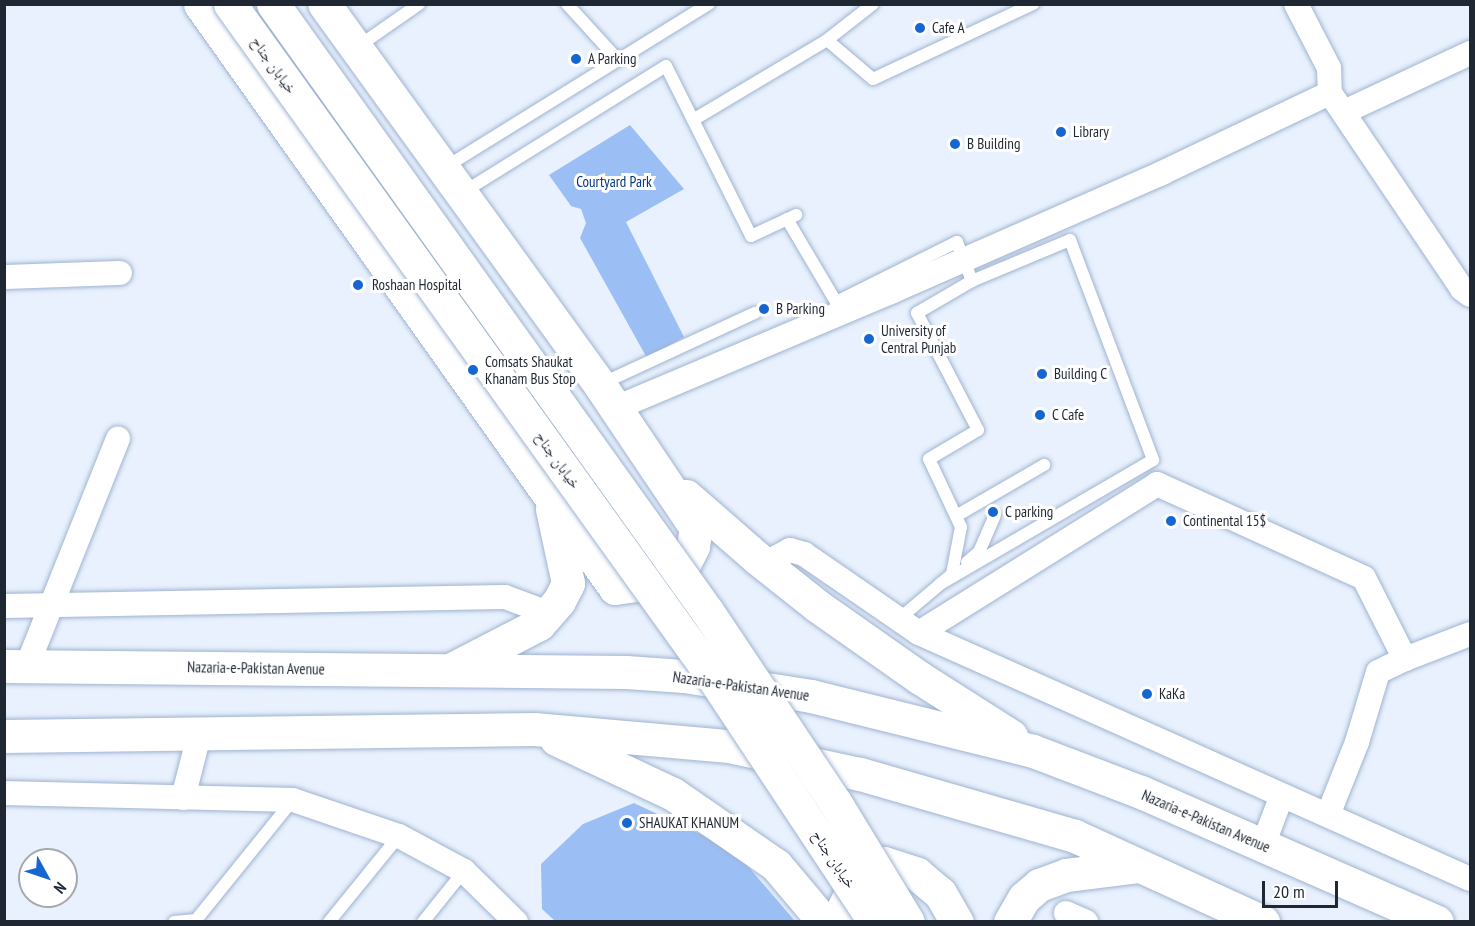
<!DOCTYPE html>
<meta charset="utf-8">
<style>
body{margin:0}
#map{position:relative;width:1475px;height:926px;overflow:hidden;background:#e8f1fd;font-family:"PT Sans Narrow","Noto Naskh Arabic",sans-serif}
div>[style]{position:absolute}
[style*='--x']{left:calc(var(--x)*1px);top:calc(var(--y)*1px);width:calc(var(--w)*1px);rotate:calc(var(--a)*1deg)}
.green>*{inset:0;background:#9bbff5}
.roads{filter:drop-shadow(0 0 2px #9fb3d1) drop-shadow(0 0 2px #9fb3d1)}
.service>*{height:12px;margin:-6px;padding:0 6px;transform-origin:6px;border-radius:6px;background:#fff}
.minor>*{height:24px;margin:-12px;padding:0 12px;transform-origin:12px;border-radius:12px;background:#fff}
.primary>*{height:33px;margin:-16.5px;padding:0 16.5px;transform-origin:16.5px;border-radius:16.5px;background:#fff}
.bridges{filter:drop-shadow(0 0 2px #9fb3d1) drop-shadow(0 0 2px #9fb3d1)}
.primary-bridge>*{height:33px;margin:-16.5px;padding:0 16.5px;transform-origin:16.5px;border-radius:16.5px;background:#fff}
.dots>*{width:16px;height:16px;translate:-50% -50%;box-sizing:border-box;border:3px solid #fff;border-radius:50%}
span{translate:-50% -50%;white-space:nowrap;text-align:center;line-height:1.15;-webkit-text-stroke:6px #fff;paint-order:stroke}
.poi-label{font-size:15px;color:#1f2733}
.left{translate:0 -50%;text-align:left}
.street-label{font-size:15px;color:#1f2733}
.park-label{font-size:15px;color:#00367d}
.frame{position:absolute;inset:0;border:6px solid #1f2733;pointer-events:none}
.north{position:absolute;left:18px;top:848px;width:60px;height:60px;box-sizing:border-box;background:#fff;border:2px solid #a5a9ad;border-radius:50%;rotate:130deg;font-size:16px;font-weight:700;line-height:24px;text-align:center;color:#1f2733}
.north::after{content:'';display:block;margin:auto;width:21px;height:27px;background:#1566d0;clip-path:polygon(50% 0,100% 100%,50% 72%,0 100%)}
.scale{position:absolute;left:1262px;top:881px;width:76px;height:27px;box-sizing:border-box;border:3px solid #1f2733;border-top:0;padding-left:8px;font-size:18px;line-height:21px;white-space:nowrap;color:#1f2733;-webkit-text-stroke:4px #fff;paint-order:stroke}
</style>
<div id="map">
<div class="green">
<i style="clip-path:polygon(630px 125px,684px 189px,626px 222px,684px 337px,647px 358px,580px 238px,586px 223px,581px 209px,571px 206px,549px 175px)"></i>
<i style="clip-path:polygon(634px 803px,734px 850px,795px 921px,555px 921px,542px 909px,541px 864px,583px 824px)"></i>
</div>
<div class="roads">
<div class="service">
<i style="--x:567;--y:4;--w:76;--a:47.7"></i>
<i style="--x:827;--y:40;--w:58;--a:-38"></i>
<i style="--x:356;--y:48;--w:77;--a:-34.9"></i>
<i style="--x:693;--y:120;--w:156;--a:-30.8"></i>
<i style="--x:827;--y:40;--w:60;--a:40.3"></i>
<i style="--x:873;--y:79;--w:177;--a:-25.1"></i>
<i style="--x:444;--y:168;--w:312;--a:-31.8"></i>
<i style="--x:462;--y:193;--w:240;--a:-31.9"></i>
<i style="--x:666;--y:66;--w:190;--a:63.4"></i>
<i style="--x:751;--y:236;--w:50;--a:-25"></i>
<i style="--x:787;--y:219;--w:96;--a:59.4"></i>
<i style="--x:836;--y:302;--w:135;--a:-26.4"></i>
<i style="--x:957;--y:242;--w:42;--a:69"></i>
<i style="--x:601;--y:384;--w:170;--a:-24.8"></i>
<i style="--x:956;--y:516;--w:102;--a:-30.1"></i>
<i style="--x:967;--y:562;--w:16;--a:-40"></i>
<i style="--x:979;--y:552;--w:40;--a:-66.6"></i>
<i style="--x:899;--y:619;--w:70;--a:-40.3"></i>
<i style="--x:952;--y:574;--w:48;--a:-79.2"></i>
<i style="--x:961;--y:527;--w:75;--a:-115.2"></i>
<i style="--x:929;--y:459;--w:57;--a:-30.6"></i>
<i style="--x:978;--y:430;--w:132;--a:-117.5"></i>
<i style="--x:917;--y:313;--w:64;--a:-30.2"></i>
<i style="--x:972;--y:281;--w:106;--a:-22.7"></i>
<i style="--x:1070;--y:240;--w:235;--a:69.3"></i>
<i style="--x:1153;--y:460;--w:246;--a:149.8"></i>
<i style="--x:174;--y:922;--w:22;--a:-5"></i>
<i style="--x:196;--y:920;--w:154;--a:-51.1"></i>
<i style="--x:329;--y:922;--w:111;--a:-50.9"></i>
<i style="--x:423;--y:922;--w:65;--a:-51.2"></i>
</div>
<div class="minor">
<i style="--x:1296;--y:4;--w:72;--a:62.7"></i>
<i style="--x:1329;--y:68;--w:25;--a:88"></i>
<i style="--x:1330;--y:93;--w:236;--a:56"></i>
<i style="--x:1462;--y:289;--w:10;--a:37"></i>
<i style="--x:1344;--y:112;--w:139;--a:-25.1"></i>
<i style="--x:4;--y:277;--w:116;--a:-2"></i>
<i style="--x:616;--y:408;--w:298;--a:-22.9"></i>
<i style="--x:891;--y:292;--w:296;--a:-23.7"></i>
<i style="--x:1162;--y:173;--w:186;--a:-25.5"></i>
<i style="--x:767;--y:566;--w:13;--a:-42"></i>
<i style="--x:777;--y:557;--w:15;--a:-28"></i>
<i style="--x:790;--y:550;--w:15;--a:16"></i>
<i style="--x:804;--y:554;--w:140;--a:34.5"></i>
<i style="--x:919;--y:633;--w:603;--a:24.06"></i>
<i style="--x:4;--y:606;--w:501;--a:-1.03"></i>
<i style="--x:505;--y:597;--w:46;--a:20.4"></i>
<i style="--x:919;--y:633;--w:281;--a:-32"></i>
<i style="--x:1157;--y:484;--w:227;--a:24.4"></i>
<i style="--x:1364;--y:578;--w:91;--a:63.2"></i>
<i style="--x:27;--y:666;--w:245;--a:-68.2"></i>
<i style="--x:4;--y:793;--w:289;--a:1.4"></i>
<i style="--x:293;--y:800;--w:112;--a:18.8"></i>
<i style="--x:399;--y:836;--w:74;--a:28.3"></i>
<i style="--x:464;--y:871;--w:73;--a:44.4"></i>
<i style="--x:183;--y:798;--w:65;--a:-75.7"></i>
<i style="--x:1328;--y:815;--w:79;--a:-68.3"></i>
<i style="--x:1357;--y:742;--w:73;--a:-73.3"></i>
<i style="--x:1378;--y:672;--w:30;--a:-26"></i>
<i style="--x:1405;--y:659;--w:70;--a:-21"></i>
<i style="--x:1263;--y:845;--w:53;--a:-69.2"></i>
<i style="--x:1066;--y:913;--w:22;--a:24"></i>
</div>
<div class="primary">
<i style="--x:200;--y:4;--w:716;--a:54.6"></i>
<i style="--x:615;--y:588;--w:41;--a:-8.3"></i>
<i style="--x:656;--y:582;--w:17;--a:-24"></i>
<i style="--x:672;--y:575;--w:18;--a:-45"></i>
<i style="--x:685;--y:562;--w:18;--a:-63"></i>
<i style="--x:693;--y:546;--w:18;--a:-81"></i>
<i style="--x:696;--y:528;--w:172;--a:-123.9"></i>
<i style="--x:600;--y:385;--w:470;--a:-125.9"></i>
<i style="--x:686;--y:496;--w:94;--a:41.1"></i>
<i style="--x:757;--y:558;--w:75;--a:38.5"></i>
<i style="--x:816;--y:605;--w:127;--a:35.1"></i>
<i style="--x:920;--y:678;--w:108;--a:32.5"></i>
<i style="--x:4;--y:666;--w:622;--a:0.55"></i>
<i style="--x:626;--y:672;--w:58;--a:3.9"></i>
<i style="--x:684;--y:676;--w:129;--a:8.9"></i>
<i style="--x:811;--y:696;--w:229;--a:13.9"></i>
<i style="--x:1033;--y:751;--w:116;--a:20.8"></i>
<i style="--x:1141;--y:792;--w:323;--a:23.7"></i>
<i style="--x:454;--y:668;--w:96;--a:-27.4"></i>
<i style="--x:539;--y:624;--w:30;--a:-49"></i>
<i style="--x:559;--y:601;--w:20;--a:-63"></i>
<i style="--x:568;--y:583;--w:76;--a:-102.2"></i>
<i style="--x:4;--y:736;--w:530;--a:-0.76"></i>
<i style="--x:534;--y:729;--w:196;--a:5"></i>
<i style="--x:729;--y:746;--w:134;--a:12.1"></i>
<i style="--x:860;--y:774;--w:224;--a:16.1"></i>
<i style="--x:1075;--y:836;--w:207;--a:24.6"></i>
<i style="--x:556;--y:739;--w:129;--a:25.2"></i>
<i style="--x:673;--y:794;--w:125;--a:34.6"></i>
<i style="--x:776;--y:865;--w:75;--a:49.9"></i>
<i style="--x:846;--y:922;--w:15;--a:-98"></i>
<i style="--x:844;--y:907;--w:31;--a:-65"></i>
<i style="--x:857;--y:879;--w:31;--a:-31"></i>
<i style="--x:884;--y:863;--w:35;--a:18"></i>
<i style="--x:917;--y:874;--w:30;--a:40"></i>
<i style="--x:940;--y:893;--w:34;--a:60"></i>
<i style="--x:1010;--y:922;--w:28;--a:-60"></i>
<i style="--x:1024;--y:898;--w:20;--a:-41"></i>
<i style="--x:1039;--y:885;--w:29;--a:-20"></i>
<i style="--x:1066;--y:875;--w:74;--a:-7"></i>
</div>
</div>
<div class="bridges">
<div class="primary-bridge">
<i style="--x:230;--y:4;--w:820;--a:54.33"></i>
<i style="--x:708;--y:670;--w:302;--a:56.5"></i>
<i style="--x:273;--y:4;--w:746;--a:54.44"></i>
<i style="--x:707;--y:611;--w:230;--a:56.2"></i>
<i style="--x:835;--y:802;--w:140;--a:58.7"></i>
</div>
</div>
<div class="dots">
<i style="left:920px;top:28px;background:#1566d0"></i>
<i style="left:576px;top:59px;background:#1566d0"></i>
<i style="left:1061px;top:132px;background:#1566d0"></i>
<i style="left:955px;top:144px;background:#1566d0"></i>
<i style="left:358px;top:285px;background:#1566d0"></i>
<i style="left:764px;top:309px;background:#1566d0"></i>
<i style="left:869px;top:339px;background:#1566d0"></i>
<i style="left:473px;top:370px;background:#1566d0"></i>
<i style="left:1042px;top:374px;background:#1566d0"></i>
<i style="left:1040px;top:415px;background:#1566d0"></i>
<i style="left:993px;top:512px;background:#1566d0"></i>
<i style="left:1171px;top:521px;background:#1566d0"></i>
<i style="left:1147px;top:694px;background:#1566d0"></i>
<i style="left:627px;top:823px;background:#1566d0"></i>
</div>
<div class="poi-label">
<span class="left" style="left:932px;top:28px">Cafe A</span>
<span class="left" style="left:588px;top:59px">A Parking</span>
<span class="left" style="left:1073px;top:132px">Library</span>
<span class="left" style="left:967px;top:144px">B Building</span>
<span class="left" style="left:372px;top:285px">Roshaan Hospital</span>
<span class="left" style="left:776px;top:309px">B Parking</span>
<span class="left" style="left:881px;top:339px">University of<br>Central Punjab</span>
<span class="left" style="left:485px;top:370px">Comsats Shaukat<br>Khanam Bus Stop</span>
<span class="left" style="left:1054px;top:374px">Building C</span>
<span class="left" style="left:1052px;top:415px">C Cafe</span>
<span class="left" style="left:1005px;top:512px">C parking</span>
<span class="left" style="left:1183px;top:521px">Continental 15$</span>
<span class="left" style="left:1159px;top:694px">KaKa</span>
<span class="left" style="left:639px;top:823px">SHAUKAT KHANUM</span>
</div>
<div class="street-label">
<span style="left:274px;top:65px;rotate:54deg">خیابان جناح</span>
<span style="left:558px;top:460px;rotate:54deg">خیابان جناح</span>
<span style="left:256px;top:668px;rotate:1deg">Nazaria-e-Pakistan Avenue</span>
<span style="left:741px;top:686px;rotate:8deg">Nazaria-e-Pakistan Avenue</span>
<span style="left:1206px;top:821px;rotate:23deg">Nazaria-e-Pakistan Avenue</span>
<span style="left:834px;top:859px;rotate:56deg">خیابان جناح</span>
</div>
<div class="park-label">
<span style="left:614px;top:182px">Courtyard Park</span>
</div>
<div class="frame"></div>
<div class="north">N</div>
<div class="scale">20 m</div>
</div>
